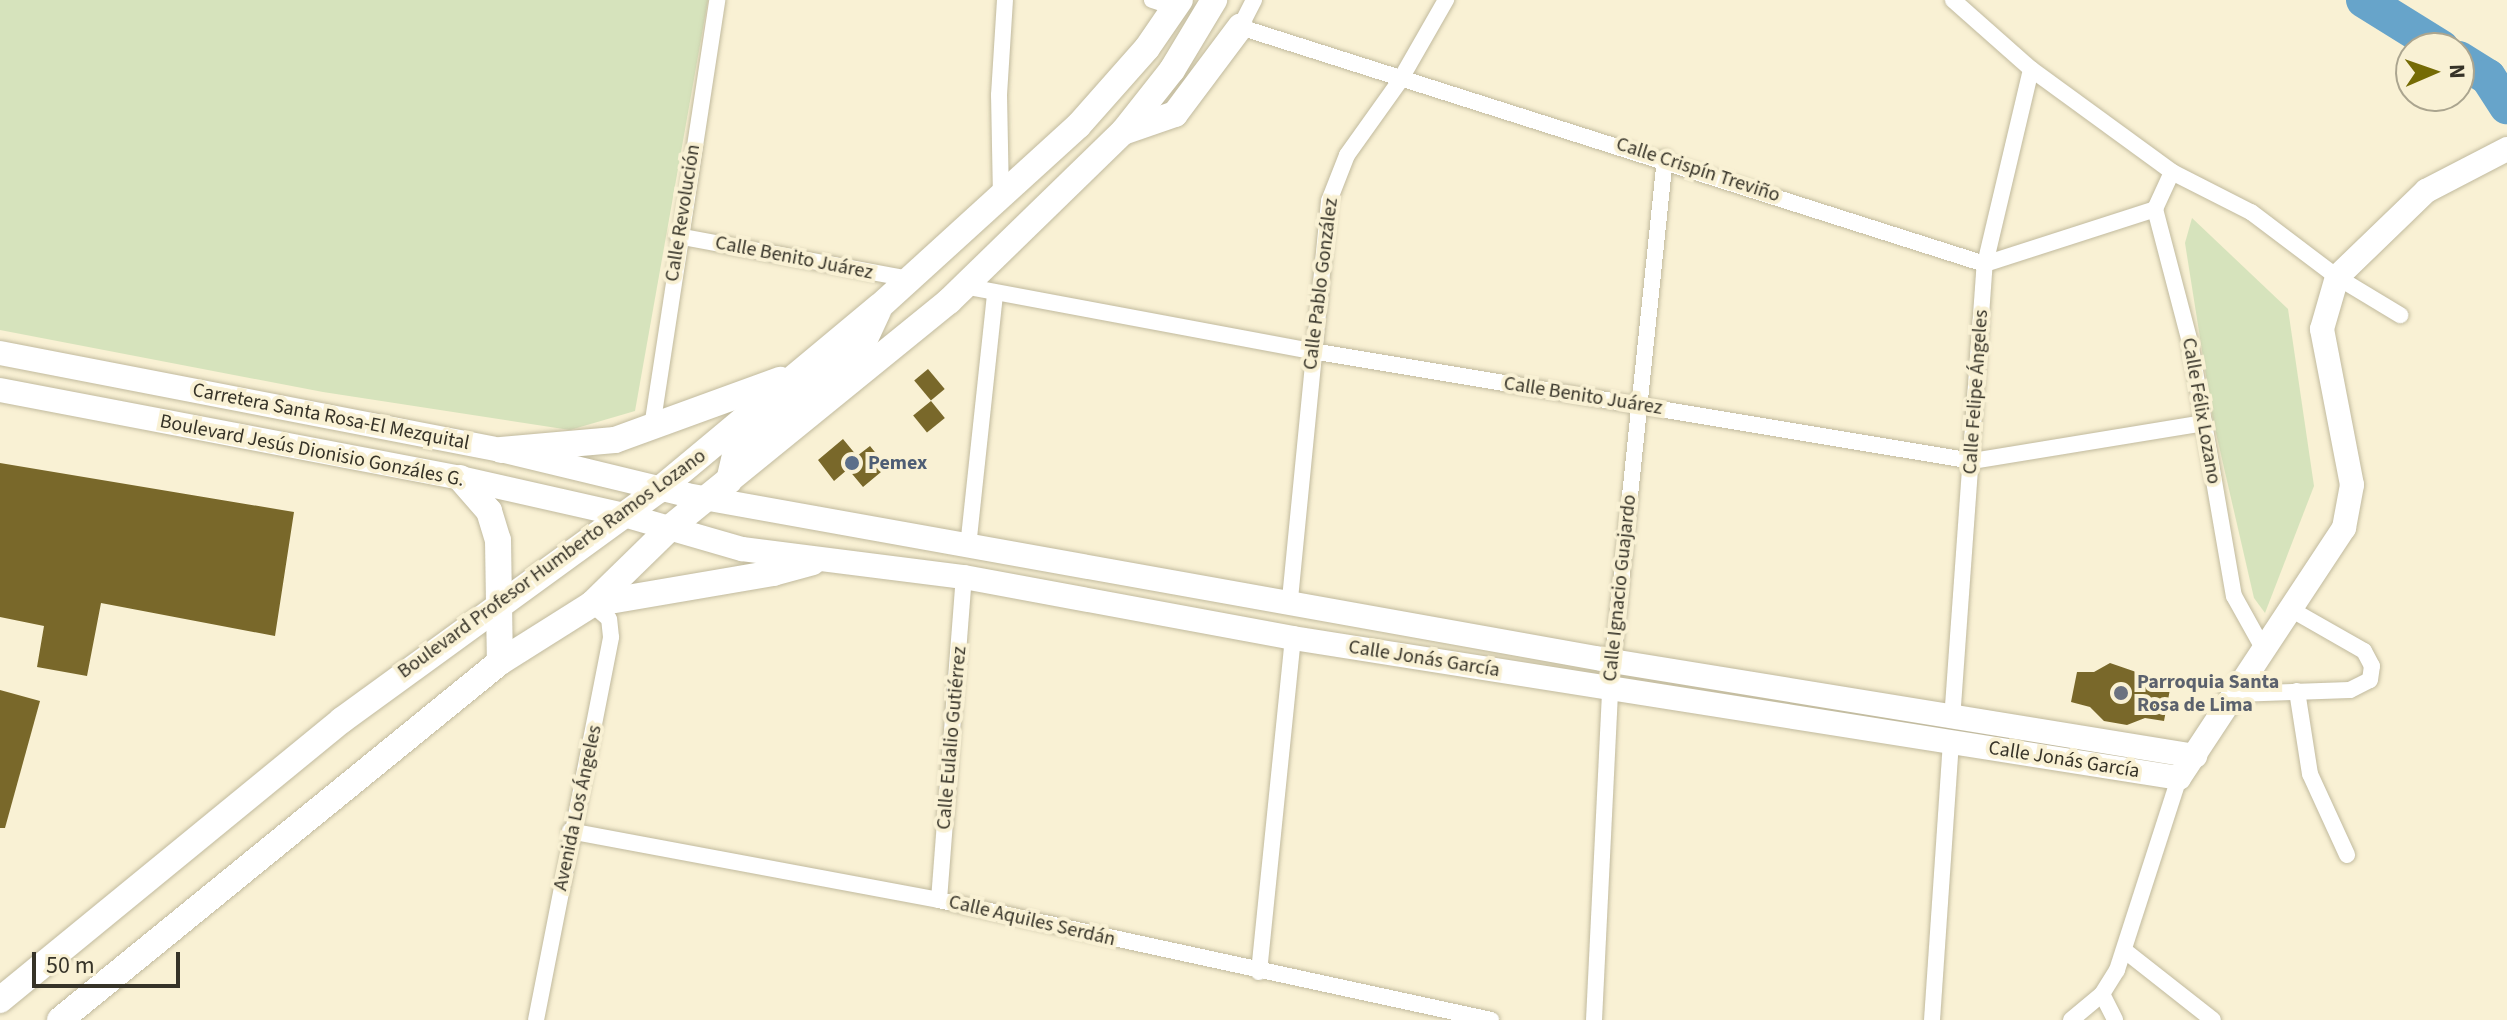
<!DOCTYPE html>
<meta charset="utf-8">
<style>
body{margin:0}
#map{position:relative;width:2507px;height:1020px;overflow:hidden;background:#f9f1d4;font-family:"Source Sans 3",sans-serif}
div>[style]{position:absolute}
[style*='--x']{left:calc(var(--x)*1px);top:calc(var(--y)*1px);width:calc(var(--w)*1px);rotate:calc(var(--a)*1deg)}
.green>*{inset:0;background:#d6e3bc}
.river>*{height:36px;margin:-18px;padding:0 18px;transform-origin:18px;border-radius:18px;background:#67a4ca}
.building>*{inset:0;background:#79682a;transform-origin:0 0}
.roads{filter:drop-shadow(0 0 2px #c1ba9e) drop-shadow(0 0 2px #c1ba9e)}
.street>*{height:16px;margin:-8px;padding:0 8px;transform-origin:8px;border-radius:8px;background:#fff}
.secondary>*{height:24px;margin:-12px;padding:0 12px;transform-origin:12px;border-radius:12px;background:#fff}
.primary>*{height:26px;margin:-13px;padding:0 13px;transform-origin:13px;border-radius:13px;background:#fff}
.dots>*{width:22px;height:22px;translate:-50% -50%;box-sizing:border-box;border:4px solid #f9f1d4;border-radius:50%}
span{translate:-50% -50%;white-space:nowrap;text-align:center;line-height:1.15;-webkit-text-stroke:8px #f9f1d4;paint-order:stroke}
.street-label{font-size:20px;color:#363328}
.service-label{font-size:20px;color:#4e5e75;font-weight:700}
.left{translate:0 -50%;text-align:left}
.worship-label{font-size:20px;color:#5b616d;font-weight:700}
.north{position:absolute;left:2395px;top:32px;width:80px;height:80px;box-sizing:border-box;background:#f9f1d4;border:2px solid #aba58f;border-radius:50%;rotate:88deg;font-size:22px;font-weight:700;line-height:32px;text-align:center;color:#363328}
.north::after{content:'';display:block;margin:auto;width:28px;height:36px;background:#756b05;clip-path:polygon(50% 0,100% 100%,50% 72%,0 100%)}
.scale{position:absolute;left:32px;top:952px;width:148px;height:36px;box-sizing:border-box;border:4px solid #363328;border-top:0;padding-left:10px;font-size:24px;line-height:28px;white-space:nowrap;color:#363328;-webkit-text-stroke:6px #f9f1d4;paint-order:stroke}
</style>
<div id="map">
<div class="green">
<i style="clip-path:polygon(0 0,708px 0,635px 411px,570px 430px,323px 392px,0 330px)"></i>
<i style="clip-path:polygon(2192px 218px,2288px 309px,2314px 486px,2265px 613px,2254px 598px,2213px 420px,2185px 243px)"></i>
</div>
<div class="river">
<i style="--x:2364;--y:0;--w:91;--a:31.9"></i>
<i style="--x:2459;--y:59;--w:34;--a:32"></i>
<i style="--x:2488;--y:77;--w:35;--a:57"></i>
</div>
<div class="building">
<i style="left:928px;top:369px;width:26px;height:18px;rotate:50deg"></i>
<i style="left:931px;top:401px;width:22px;height:23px;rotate:51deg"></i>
<i style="clip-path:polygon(843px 439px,857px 456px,870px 446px,887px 467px,863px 487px,848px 469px,834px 481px,818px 460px)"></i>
<i style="clip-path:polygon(0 463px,294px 512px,275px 636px,101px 603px,87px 676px,37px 667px,44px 626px,0 617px)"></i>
<i style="clip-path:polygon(2110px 663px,2171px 684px,2164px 721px,2145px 718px,2127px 725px,2104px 721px,2090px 707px,2071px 702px,2077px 672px,2094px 672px)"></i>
<i style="clip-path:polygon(0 690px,40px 701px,5px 828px,0 828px)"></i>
</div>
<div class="roads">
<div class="street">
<i style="--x:1152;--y:0;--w:25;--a:18"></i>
<i style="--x:1254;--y:0;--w:30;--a:117"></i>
<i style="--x:1240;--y:27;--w:782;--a:17.65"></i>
<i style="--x:1985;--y:264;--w:179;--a:-17.9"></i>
<i style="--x:1953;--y:0;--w:104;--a:41.5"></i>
<i style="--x:2031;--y:69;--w:175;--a:36.1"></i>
<i style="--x:2172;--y:172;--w:89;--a:26.9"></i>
<i style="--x:2251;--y:212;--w:108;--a:37.1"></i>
<i style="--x:2337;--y:277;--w:74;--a:31.1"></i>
<i style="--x:2172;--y:172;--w:41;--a:114.7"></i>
<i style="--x:2155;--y:209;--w:138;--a:75.3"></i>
<i style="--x:2190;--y:342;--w:258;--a:80.2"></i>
<i style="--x:2234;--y:596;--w:60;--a:60.9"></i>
<i style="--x:1001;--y:198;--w:103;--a:-91.1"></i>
<i style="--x:999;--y:95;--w:95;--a:-86.4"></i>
<i style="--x:678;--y:236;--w:235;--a:10.5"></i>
<i style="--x:964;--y:286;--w:354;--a:10.6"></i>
<i style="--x:1312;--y:351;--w:669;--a:9.46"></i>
<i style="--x:1972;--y:461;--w:235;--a:-9.3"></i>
<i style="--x:652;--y:427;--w:432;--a:-81.3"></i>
<i style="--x:968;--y:547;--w:255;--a:-83.9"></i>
<i style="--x:1290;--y:599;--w:400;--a:-84.4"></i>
<i style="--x:1329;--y:201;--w:49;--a:-68.6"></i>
<i style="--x:1347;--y:155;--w:90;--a:-54.5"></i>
<i style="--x:1399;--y:82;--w:95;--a:-60.2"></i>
<i style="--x:2297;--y:691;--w:84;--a:81.1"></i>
<i style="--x:2310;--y:774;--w:89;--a:65.4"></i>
<i style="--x:2235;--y:694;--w:115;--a:-2"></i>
<i style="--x:2350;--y:690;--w:22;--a:-27"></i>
<i style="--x:2370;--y:680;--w:14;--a:-82"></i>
<i style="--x:2372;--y:666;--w:17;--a:-118"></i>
<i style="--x:2364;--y:651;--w:81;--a:-150.3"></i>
<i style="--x:1952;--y:720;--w:457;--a:-85.9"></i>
<i style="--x:1985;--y:264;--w:200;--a:-76.7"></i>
<i style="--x:570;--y:831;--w:375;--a:10.6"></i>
<i style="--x:939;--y:900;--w:565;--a:12.26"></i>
<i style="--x:939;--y:900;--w:324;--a:-85.6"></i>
<i style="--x:2124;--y:950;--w:113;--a:38.2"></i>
<i style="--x:1259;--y:972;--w:336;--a:-84.2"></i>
<i style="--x:2102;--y:994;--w:29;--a:63"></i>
<i style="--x:536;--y:1020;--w:390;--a:-78.9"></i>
<i style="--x:611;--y:637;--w:18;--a:-96"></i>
<i style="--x:609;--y:619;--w:23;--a:-139"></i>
<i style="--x:1594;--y:1020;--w:331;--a:-87.2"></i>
<i style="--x:1610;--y:689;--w:534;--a:-84.09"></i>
<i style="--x:1932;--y:1020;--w:279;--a:-86.1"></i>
<i style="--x:2071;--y:1020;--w:40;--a:-40"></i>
<i style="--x:2102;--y:994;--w:28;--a:-58"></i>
<i style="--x:2117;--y:970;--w:202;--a:-72.1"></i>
</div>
<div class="secondary">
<i style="--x:0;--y:353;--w:510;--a:10.96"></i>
<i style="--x:501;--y:450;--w:191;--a:13.6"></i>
<i style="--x:687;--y:495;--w:940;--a:10.17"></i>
<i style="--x:1612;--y:661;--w:591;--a:9.26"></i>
<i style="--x:0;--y:390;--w:468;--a:10.8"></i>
<i style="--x:460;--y:478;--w:168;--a:12.7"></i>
<i style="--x:624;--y:515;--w:123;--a:16.1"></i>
<i style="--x:742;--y:549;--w:224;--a:7.2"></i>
<i style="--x:964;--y:577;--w:335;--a:10.5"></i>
<i style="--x:1293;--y:638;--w:897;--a:8.98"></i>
<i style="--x:2179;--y:778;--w:300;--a:-56.6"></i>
<i style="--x:2344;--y:528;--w:44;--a:-79.5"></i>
<i style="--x:2352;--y:485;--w:159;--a:-100.9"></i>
<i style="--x:2322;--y:329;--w:54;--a:-73.9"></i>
<i style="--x:2337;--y:277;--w:124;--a:-44"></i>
<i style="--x:2426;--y:191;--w:91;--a:-27.4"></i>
</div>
<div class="primary">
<i style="--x:1123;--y:132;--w:55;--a:-19.1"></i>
<i style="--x:1175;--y:114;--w:109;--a:-53.2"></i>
<i style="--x:501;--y:450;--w:114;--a:-5"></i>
<i style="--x:615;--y:440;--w:176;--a:-20"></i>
<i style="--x:460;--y:478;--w:44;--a:48.7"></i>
<i style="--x:489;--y:511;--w:30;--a:73"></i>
<i style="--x:498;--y:540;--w:122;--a:89.1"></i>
<i style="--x:729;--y:481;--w:32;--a:-77"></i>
<i style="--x:736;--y:450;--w:157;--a:-38.5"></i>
<i style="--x:859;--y:352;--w:45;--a:-65.1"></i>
<i style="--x:592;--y:604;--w:184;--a:-9.7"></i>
<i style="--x:773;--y:573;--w:41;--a:-15.4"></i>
<i style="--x:0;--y:1000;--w:442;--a:-39.3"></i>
<i style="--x:342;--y:720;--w:392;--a:-36"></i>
<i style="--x:659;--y:490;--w:286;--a:-39.8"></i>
<i style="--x:879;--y:307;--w:269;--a:-42.3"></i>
<i style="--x:1078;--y:126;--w:104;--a:-48.5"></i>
<i style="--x:1147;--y:48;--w:58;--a:-55.5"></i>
<i style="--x:60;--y:1020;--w:567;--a:-39.13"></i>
<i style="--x:500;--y:662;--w:109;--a:-32.2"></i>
<i style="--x:592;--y:604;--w:110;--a:-44.3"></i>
<i style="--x:671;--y:527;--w:358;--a:-39.1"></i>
<i style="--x:949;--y:301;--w:243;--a:-44.2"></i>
<i style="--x:1123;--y:132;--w:79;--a:-51.7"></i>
<i style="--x:1172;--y:70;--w:82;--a:-59"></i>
</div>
</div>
<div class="dots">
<i style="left:852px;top:463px;background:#5c6f8a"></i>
<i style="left:2121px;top:693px;background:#6b7280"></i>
</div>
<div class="street-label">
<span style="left:1698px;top:170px;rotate:18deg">Calle Crispín Treviño</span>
<span style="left:683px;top:213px;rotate:-81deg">Calle Revolución</span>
<span style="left:794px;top:258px;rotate:11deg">Calle Benito Juárez</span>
<span style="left:1321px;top:284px;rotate:-83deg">Calle Pablo González</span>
<span style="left:1976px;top:392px;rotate:-86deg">Calle Felipe Ángeles</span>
<span style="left:1583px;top:396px;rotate:9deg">Calle Benito Juárez</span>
<span style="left:2201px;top:411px;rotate:80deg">Calle Félix Lozano</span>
<span style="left:331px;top:417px;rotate:11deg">Carretera Santa Rosa-El Mezquital</span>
<span style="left:312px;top:451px;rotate:11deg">Boulevard Jesús Dionisio Gonzáles G.</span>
<span style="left:552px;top:564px;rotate:-36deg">Boulevard Profesor Humberto Ramos Lozano</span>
<span style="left:1620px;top:588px;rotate:-84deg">Calle Ignacio Guajardo</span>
<span style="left:1424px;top:659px;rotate:9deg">Calle Jonás García</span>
<span style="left:952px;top:738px;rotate:-85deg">Calle Eulalio Gutiérrez</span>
<span style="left:2064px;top:760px;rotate:9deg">Calle Jonás García</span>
<span style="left:578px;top:808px;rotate:-78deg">Avenida Los Ángeles</span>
<span style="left:1032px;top:921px;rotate:13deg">Calle Aquiles Serdán</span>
</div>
<div class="service-label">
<span class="left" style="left:868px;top:463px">Pemex</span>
</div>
<div class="worship-label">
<span class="left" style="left:2137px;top:694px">Parroquia Santa<br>Rosa de Lima</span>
</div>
<div class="north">N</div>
<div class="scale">50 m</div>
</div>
